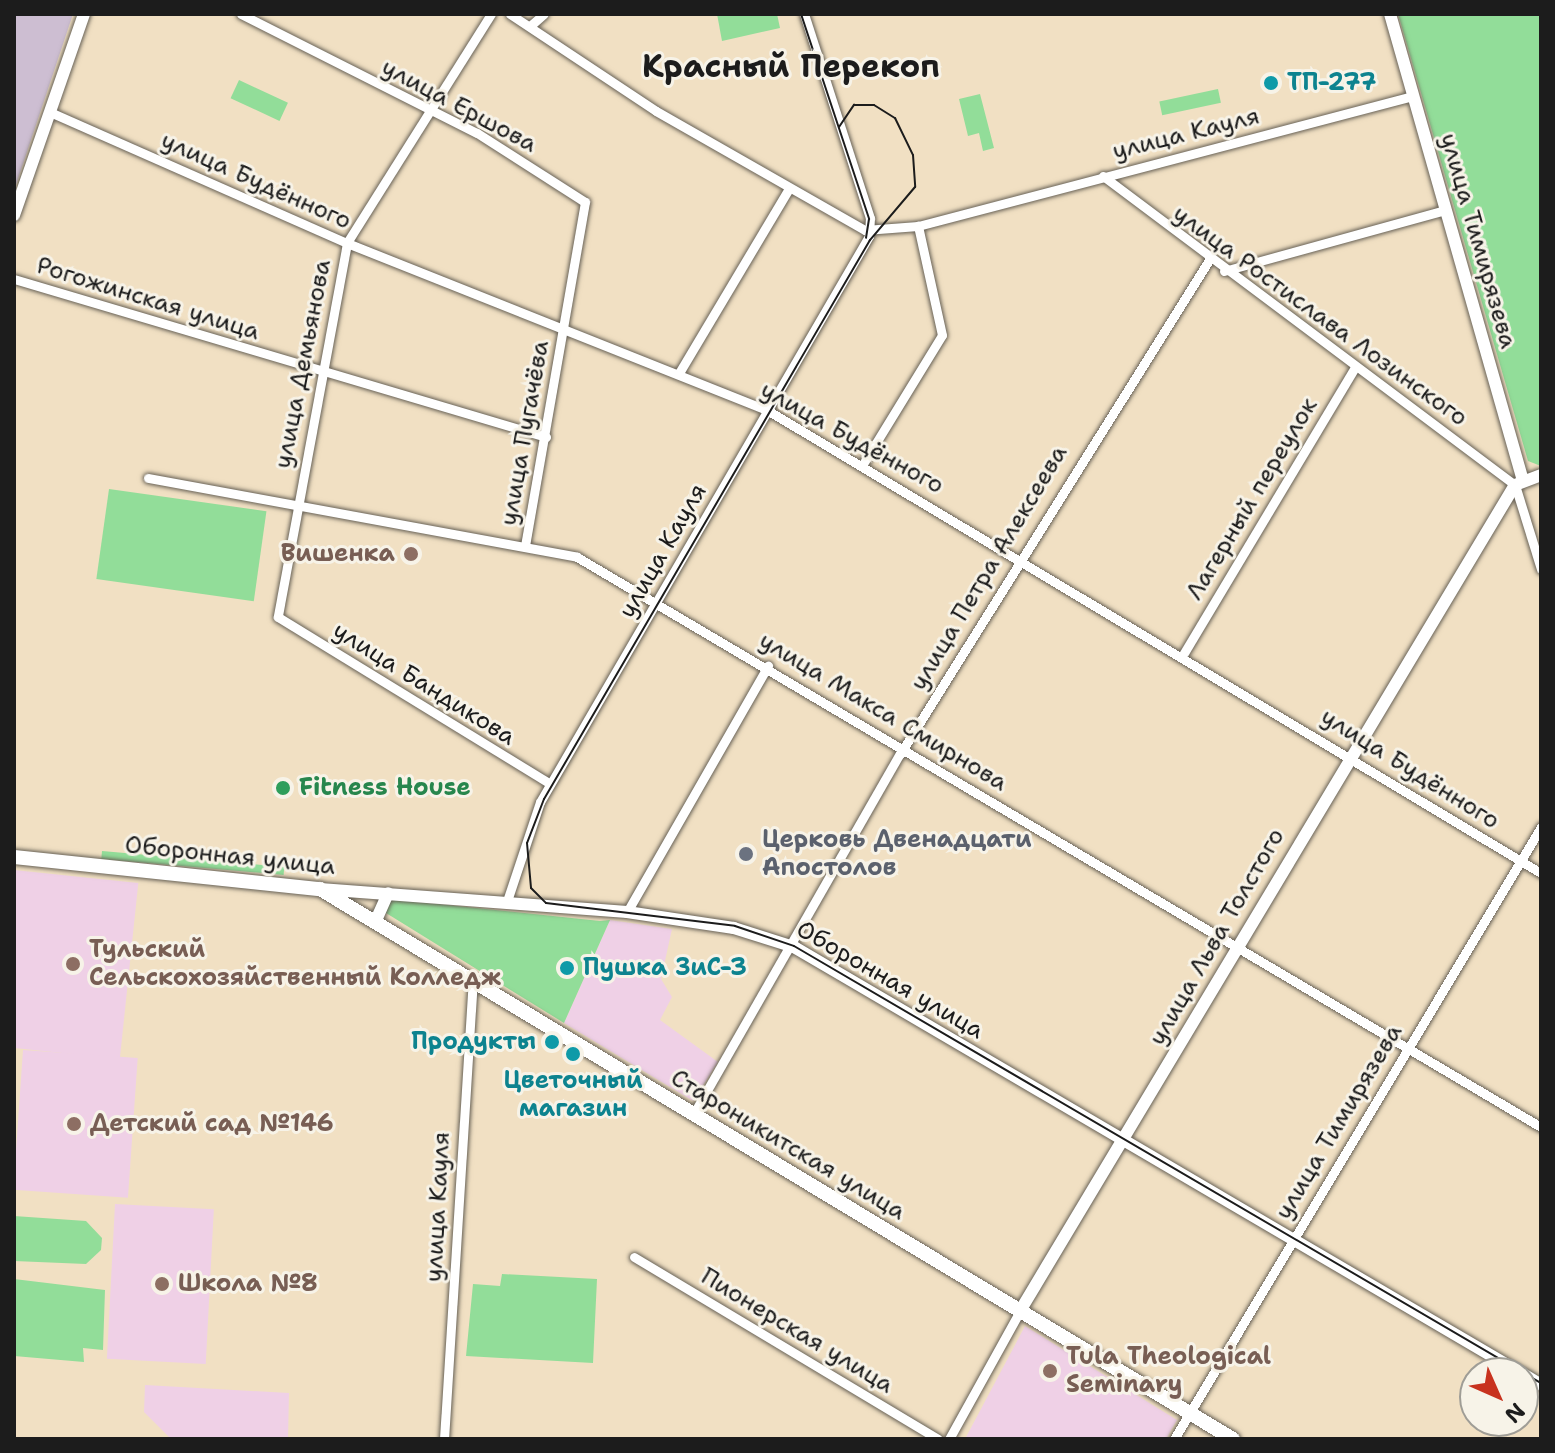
<!DOCTYPE html>
<meta charset="utf-8">
<style>
body{margin:0}
#map{position:relative;width:1555px;height:1453px;overflow:hidden;background:#f1e0c3;font-family:"Shantell Sans",sans-serif}
div>[style]{position:absolute}
[style*='--x']{left:calc(var(--x)*1px);top:calc(var(--y)*1px);width:calc(var(--w)*1px);rotate:calc(var(--a)*1deg)}
.built>*{inset:0;background:#efd0e6;transform-origin:0 0}
.industrial>*{inset:0;background:#cdbed2}
.green>*{inset:0;background:#92dd99;transform-origin:0 0}
.roads{filter:drop-shadow(0 0 2px #676156) drop-shadow(0 0 2px #676156)}
.street>*{height:9px;margin:-4.5px;padding:0 4.5px;transform-origin:4.5px;border-radius:4.5px;background:#fff}
.secondary>*{height:12px;margin:-6px;padding:0 6px;transform-origin:6px;border-radius:6px;background:#fff}
.primary>*{height:14px;margin:-7px;padding:0 7px;transform-origin:7px;border-radius:7px;background:#fff}
.tram>*{height:2px;margin:-1px;padding:0 1px;transform-origin:1px;border-radius:1px;background:#1c1c1c}
.dots>*{width:22px;height:22px;translate:-50% -50%;box-sizing:border-box;border:4px solid #f7f3e8;border-radius:50%}
span{translate:-50% -50%;white-space:nowrap;text-align:center;line-height:1.15;-webkit-text-stroke:6px #f7f3e8;paint-order:stroke}
.culture-label{font-size:24px;color:#0d838f;font-weight:700}
.left{translate:0 -50%;text-align:left}
.right{translate:-100% -50%;text-align:right}
.street-label{font-size:24px;color:#1c1c1c}
.education-label{font-size:24px;color:#785e54;font-weight:700}
.leisure-label{font-size:24px;color:#27864d;font-weight:700}
.worship-label{font-size:24px;color:#5b616d;font-weight:700}
.district-label{font-size:32px;color:#1c1c1c;font-weight:700}
.frame{position:absolute;inset:0;border:16px solid #1c1c1c;pointer-events:none}
.north{position:absolute;left:1459px;top:1357px;width:80px;height:80px;box-sizing:border-box;background:#f7f3e8;border:2px solid #9f9d96;border-radius:50%;rotate:135deg;font-size:22px;font-weight:700;line-height:32px;text-align:center;color:#1c1c1c}
.north::after{content:'';display:block;margin:auto;width:28px;height:36px;background:#c8321e;clip-path:polygon(50% 0,100% 100%,50% 72%,0 100%)}
</style>
<div id="map">
<div class="built">
<i style="left:14px;top:870px;width:125px;height:177px;rotate:6deg"></i>
<i style="clip-path:polygon(610px 920px,672px 929px,661px 979px,672px 997px,660px 1020px,718px 1062px,693px 1101px,564px 1023px)"></i>
<i style="left:23px;top:1050px;width:115px;height:140px;rotate:4deg"></i>
<i style="left:115px;top:1204px;width:99px;height:155px;rotate:3deg"></i>
<i style="clip-path:polygon(1025px 1326px,1177px 1420px,1166px 1439px,965px 1439px)"></i>
<i style="clip-path:polygon(145px 1385px,289px 1393px,288px 1439px,171px 1439px,144px 1412px)"></i>
</div>
<div class="industrial">
<i style="clip-path:polygon(14px 14px,73px 14px,14px 191px)"></i>
</div>
<div class="green">
<i style="clip-path:polygon(717px 14px,777px 14px,780px 28px,722px 41px)"></i>
<i style="clip-path:polygon(1398px 14px,1541px 14px,1541px 466px,1528px 461px)"></i>
<i style="left:239px;top:80px;width:54px;height:20px;rotate:25deg"></i>
<i style="left:1218px;top:89px;width:14px;height:60px;rotate:78deg"></i>
<i style="clip-path:polygon(980px 94px,994px 148px,983px 151px,979px 133px,968px 136px,959px 99px)"></i>
<i style="left:109px;top:489px;width:159px;height:91px;rotate:8deg"></i>
<i style="left:102px;top:851px;width:183px;height:8px;rotate:5deg"></i>
<i style="clip-path:polygon(390px 899px,600px 921px,610px 920px,564px 1023px,386px 913px)"></i>
<i style="clip-path:polygon(14px 1216px,86px 1221px,102px 1238px,101px 1250px,86px 1264px,14px 1261px)"></i>
<i style="clip-path:polygon(502px 1274px,597px 1279px,593px 1363px,466px 1356px,473px 1284px,500px 1286px)"></i>
<i style="clip-path:polygon(14px 1279px,105px 1290px,103px 1350px,83px 1348px,84px 1362px,14px 1356px)"></i>
</div>
<div class="roads">
<div class="street">
<i style="--x:241;--y:14;--w:264;--a:26.8"></i>
<i style="--x:477;--y:133;--w:128;--a:32.6"></i>
<i style="--x:585;--y:202;--w:348;--a:99.9"></i>
<i style="--x:491;--y:14;--w:271;--a:122.2"></i>
<i style="--x:347;--y:243;--w:380;--a:100.5"></i>
<i style="--x:278;--y:617;--w:319;--a:31.5"></i>
<i style="--x:510;--y:14;--w:175;--a:33.6"></i>
<i style="--x:656;--y:111;--w:241;--a:29.7"></i>
<i style="--x:865;--y:230;--w:53;--a:-4.3"></i>
<i style="--x:918;--y:226;--w:512;--a:-14.72"></i>
<i style="--x:530;--y:26;--w:18;--a:-41"></i>
<i style="--x:52;--y:113;--w:322;--a:23.8"></i>
<i style="--x:347;--y:243;--w:452;--a:21.7"></i>
<i style="--x:767;--y:410;--w:902;--a:30.89"></i>
<i style="--x:1103;--y:176;--w:515;--a:36.87"></i>
<i style="--x:1515;--y:485;--w:88;--a:72.8"></i>
<i style="--x:1224;--y:271;--w:229;--a:-15.4"></i>
<i style="--x:14;--y:279;--w:555;--a:16.54"></i>
<i style="--x:679;--y:373;--w:213;--a:-59.2"></i>
<i style="--x:863;--y:464;--w:151;--a:-58.5"></i>
<i style="--x:942;--y:335;--w:112;--a:-102.4"></i>
<i style="--x:148;--y:478;--w:436;--a:10.4"></i>
<i style="--x:577;--y:557;--w:1120;--a:30.6"></i>
<i style="--x:1184;--y:653;--w:333;--a:-59.1"></i>
<i style="--x:507;--y:901;--w:104;--a:-71.6"></i>
<i style="--x:540;--y:802;--w:655;--a:-59.83"></i>
<i style="--x:869;--y:236;--w:18;--a:-87"></i>
<i style="--x:870;--y:218;--w:214;--a:-107.9"></i>
<i style="--x:627;--y:912;--w:284;--a:-60.2"></i>
<i style="--x:694;--y:1113;--w:414;--a:-60.2"></i>
<i style="--x:900;--y:754;--w:583;--a:-57.97"></i>
<i style="--x:634;--y:1257;--w:354;--a:30.9"></i>
<i style="--x:444;--y:1439;--w:460;--a:-86.4"></i>
<i style="--x:949;--y:1439;--w:146;--a:-61"></i>
<i style="--x:1174;--y:1439;--w:714;--a:-59.05"></i>
</div>
<div class="secondary">
<i style="--x:1390;--y:14;--w:485;--a:74.1"></i>
<i style="--x:14;--y:215;--w:213;--a:-70.8"></i>
<i style="--x:320;--y:889;--w:308;--a:4.3"></i>
<i style="--x:627;--y:912;--w:108;--a:8.5"></i>
<i style="--x:734;--y:928;--w:63;--a:17.6"></i>
<i style="--x:794;--y:947;--w:843;--a:30.37"></i>
<i style="--x:377;--y:918;--w:27;--a:-66"></i>
<i style="--x:1020;--y:1311;--w:963;--a:-59.07"></i>
<i style="--x:1515;--y:485;--w:28;--a:-21"></i>
<i style="--x:1523;--y:1374;--w:21;--a:31"></i>
</div>
<div class="primary">
<i style="--x:14;--y:857;--w:308;--a:6"></i>
<i style="--x:320;--y:889;--w:1066;--a:31.07"></i>
</div>
</div>
<div class="tram">
<i style="--x:801;--y:14;--w:216;--a:71.6"></i>
<i style="--x:869;--y:219;--w:19;--a:99"></i>
<i style="--x:839;--y:127;--w:27;--a:-56"></i>
<i style="--x:854;--y:105;--w:20;--a:0"></i>
<i style="--x:874;--y:105;--w:25;--a:32"></i>
<i style="--x:895;--y:118;--w:41;--a:64.1"></i>
<i style="--x:913;--y:155;--w:32;--a:86"></i>
<i style="--x:915;--y:187;--w:70;--a:130.3"></i>
<i style="--x:870;--y:240;--w:647;--a:120.25"></i>
<i style="--x:544;--y:799;--w:47;--a:111.1"></i>
<i style="--x:527;--y:843;--w:45;--a:84.9"></i>
<i style="--x:531;--y:888;--w:21;--a:45"></i>
<i style="--x:546;--y:903;--w:190;--a:6.9"></i>
<i style="--x:735;--y:926;--w:62;--a:18.7"></i>
<i style="--x:794;--y:946;--w:865;--a:30.33"></i>
</div>
<div class="dots">
<i style="left:1271px;top:83px;background:#0f9aa8"></i>
<i style="left:411px;top:554px;background:#8d6e63"></i>
<i style="left:283px;top:788px;background:#2e9e5b"></i>
<i style="left:746px;top:854px;background:#6b7280"></i>
<i style="left:73px;top:964px;background:#8d6e63"></i>
<i style="left:567px;top:968px;background:#0f9aa8"></i>
<i style="left:552px;top:1042px;background:#0f9aa8"></i>
<i style="left:573px;top:1054px;background:#0f9aa8"></i>
<i style="left:74px;top:1124px;background:#8d6e63"></i>
<i style="left:162px;top:1284px;background:#8d6e63"></i>
<i style="left:1050px;top:1371px;background:#8d6e63"></i>
</div>
<div class="culture-label">
<span class="left" style="left:1287px;top:83px">ТП-277</span>
<span class="left" style="left:583px;top:968px">Пушка ЗиС-3</span>
<span class="right" style="left:536px;top:1042px">Продукты</span>
<span style="left:573px;top:1095px">Цветочный<br>магазин</span>
</div>
<div class="street-label">
<span style="left:459px;top:106px;rotate:28deg">улица Ершова</span>
<span style="left:1186px;top:134px;rotate:-14deg">улица Кауля</span>
<span style="left:256px;top:181px;rotate:24deg">улица Будённого</span>
<span style="left:1478px;top:241px;rotate:74deg">улица Тимирязева</span>
<span style="left:148px;top:299px;rotate:17deg">Рогожинская улица</span>
<span style="left:1320px;top:316px;rotate:36deg">улица Ростислава Лозинского</span>
<span style="left:303px;top:364px;rotate:-79deg">улица Демьянова</span>
<span style="left:525px;top:433px;rotate:-80deg">улица Пугачёва</span>
<span style="left:852px;top:438px;rotate:29deg">улица Будённого</span>
<span style="left:1252px;top:499px;rotate:-59deg">Лагерный переулок</span>
<span style="left:663px;top:551px;rotate:-60deg">улица Кауля</span>
<span style="left:989px;top:568px;rotate:-59deg">улица Петра Алексеева</span>
<span style="left:424px;top:684px;rotate:32deg">улица Бандикова</span>
<span style="left:883px;top:712px;rotate:31deg">улица Макса Смирнова</span>
<span style="left:1410px;top:769px;rotate:32deg">улица Будённого</span>
<span style="left:230px;top:856px;rotate:6deg">Оборонная улица</span>
<span style="left:1217px;top:937px;rotate:-60deg">улица Льва Толстого</span>
<span style="left:890px;top:980px;rotate:30deg">Оборонная улица</span>
<span style="left:1339px;top:1122px;rotate:-59deg">улица Тимирязева</span>
<span style="left:788px;top:1145px;rotate:31deg">Староникитская улица</span>
<span style="left:438px;top:1207px;rotate:-87deg">улица Кауля</span>
<span style="left:797px;top:1331px;rotate:31deg">Пионерская улица</span>
</div>
<div class="education-label">
<span class="right" style="left:395px;top:554px">Вишенка</span>
<span class="left" style="left:89px;top:964px">Тульский<br>Сельскохозяйственный Колледж</span>
<span class="left" style="left:90px;top:1124px">Детский сад №146</span>
<span class="left" style="left:178px;top:1284px">Школа №8</span>
<span class="left" style="left:1066px;top:1371px">Tula Theological<br>Seminary</span>
</div>
<div class="leisure-label">
<span class="left" style="left:299px;top:788px">Fitness House</span>
</div>
<div class="worship-label">
<span class="left" style="left:762px;top:854px">Церковь Двенадцати<br>Апостолов</span>
</div>
<div class="district-label">
<span style="left:791px;top:66px">Красный Перекоп</span>
</div>
<div class="frame"></div>
<div class="north">N</div>
</div>
